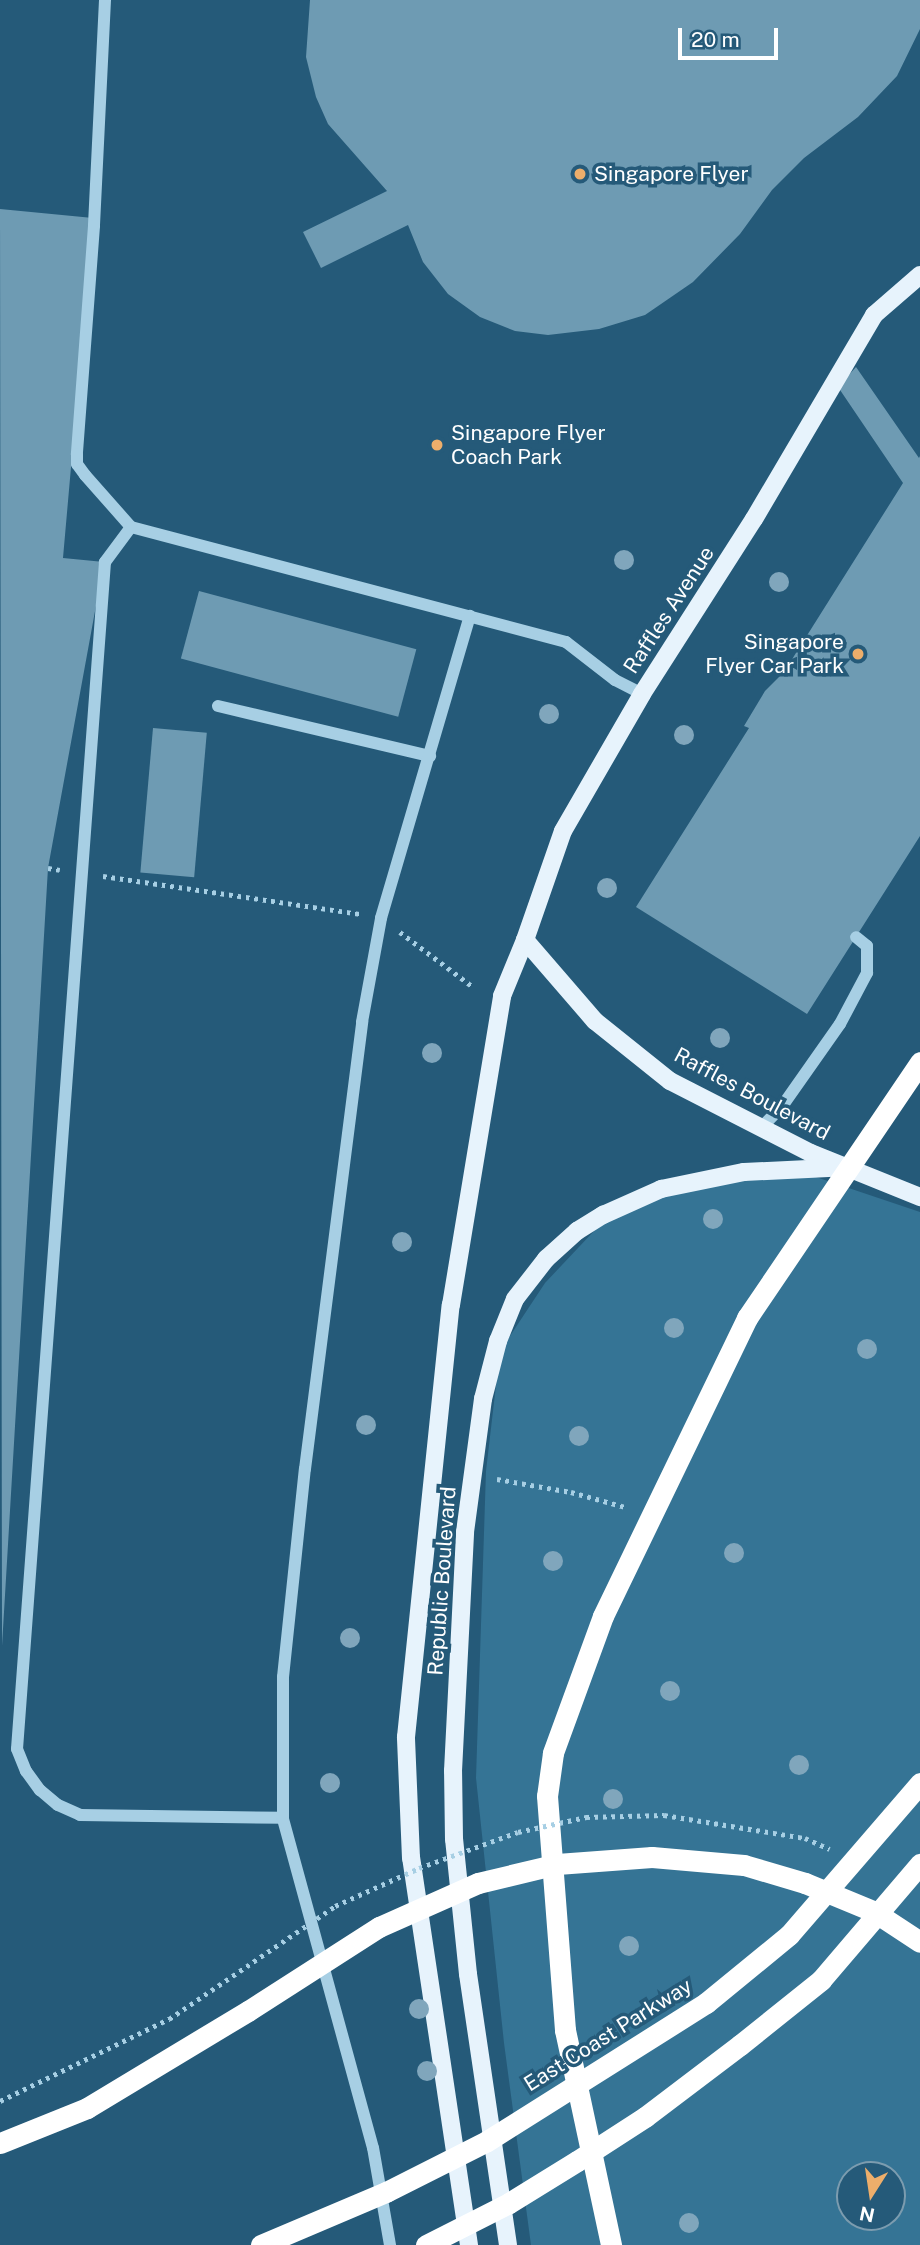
<!DOCTYPE html>
<style>
body{margin:0}
#map{position:relative;width:920px;height:2245px;overflow:hidden;background:#255a79;font-family:"Public Sans",sans-serif}
div>[style]{position:absolute}
[style*='--x']{left:calc(var(--x)*1px);top:calc(var(--y)*1px);width:calc(var(--w)*1px);rotate:calc(var(--a)*1deg)}
.green>*{inset:0;background:#357495}
.building>*{inset:0;background:#6e9bb3;transform-origin:0 0}
.path>*{height:4.5px;margin-top:-2.25px;transform-origin:0;background:repeating-linear-gradient(90deg,#a7cfe4 0 3.5px,transparent 0 8.5px)}
.minor>*{height:12px;margin:-6px;padding:0 6px;transform-origin:6px;border-radius:6px;background:#a7cfe4}
.major>*{height:18px;margin:-9px;padding:0 9px;transform-origin:9px;border-radius:9px;background:#e7f3fc}
.highway>*{height:21px;margin:-10.5px;padding:0 10.5px;transform-origin:10.5px;border-radius:10.5px;background:#fff}
.path-bridge>*{height:4.5px;margin-top:-2.25px;transform-origin:0;background:repeating-linear-gradient(90deg,#a7cfe4 0 3.5px,transparent 0 8.5px)}
.highway-bridge>*{height:21px;margin:-10.5px;padding:0 10.5px;transform-origin:10.5px;border-radius:10.5px;background:#fff}
.trees>*{width:20px;height:20px;margin:-10px;border-radius:50%;background:#80a6bc}
.dots>*{width:19px;height:19px;translate:-50% -50%;box-sizing:border-box;border:4px solid #255a79;border-radius:50%}
span{translate:-50% -50%;white-space:nowrap;text-align:center;line-height:1.15;-webkit-text-stroke:7px #255a79;paint-order:stroke}
.poi-label{font-size:21px;color:#fff}
.left{translate:0 -50%;text-align:left}
.right{translate:-100% -50%;text-align:right}
.street-label{font-size:21px;color:#fff}
.north{position:absolute;left:836px;top:2161px;width:70px;height:70px;box-sizing:border-box;background:#255a79;border:2px solid #7c9caf;border-radius:50%;rotate:192deg;font-size:19px;font-weight:700;line-height:28px;text-align:center;color:#fff}
.north::after{content:'';display:block;margin:auto;width:24px;height:32px;background:#edae6b;clip-path:polygon(50% 0,100% 100%,50% 72%,0 100%)}
.scale{position:absolute;left:678px;top:28px;width:100px;height:32px;box-sizing:border-box;border:4px solid #fff;border-top:0;padding-left:9px;font-size:21px;line-height:24px;white-space:nowrap;color:#fff;-webkit-text-stroke:5px #255a79;paint-order:stroke}
</style>
<div id="map">
<div class="green">
<i style="clip-path:polygon(evenodd,807px 1174px,920px 1212px,920px 2245px,531px 2245px,504px 2043px,476px 1778px,486px 1471px,500px 1351px,545px 1283px,611px 1213px,685px 1181px,807px 1174px,850px 2175px,892px 2175px,892px 2217px,850px 2217px,850px 2175px)"></i>
</div>
<div class="building">
<i style="clip-path:polygon(310px 0,920px 0,920px 29px,897px 76px,858px 117px,804px 158px,772px 190px,740px 234px,693px 282px,645px 315px,599px 329px,548px 335px,515px 331px,480px 317px,448px 294px,423px 262px,408px 225px,321px 268px,303px 232px,387px 191px,328px 124px,316px 97px,306px 57px)"></i>
<i style="clip-path:polygon(0 209px,93px 218px,63px 558px,104px 562px,48px 868px,2px 1646px)"></i>
<i style="clip-path:polygon(856px 367px,919px 458px,920px 456px,920px 836px,807px 1014px,636px 907px,749px 728px,744px 726px,765px 691px,784px 672px,903px 483px,838px 387px)"></i>
<i style="left:199px;top:591px;width:225px;height:70px;rotate:15deg"></i>
<i style="left:153px;top:728px;width:54px;height:145px;rotate:5deg"></i>
</div>
<div class="path">
<i style="--x:48;--y:868;--w:12;--a:9"></i>
<i style="--x:103;--y:876;--w:261;--a:8.4"></i>
<i style="--x:400;--y:932;--w:90;--a:36.9"></i>
<i style="--x:497;--y:1479;--w:75;--a:10"></i>
<i style="--x:571;--y:1492;--w:56;--a:15.5"></i>
<i style="--x:664;--y:1815;--w:143;--a:9.3"></i>
<i style="--x:805;--y:1838;--w:27;--a:24"></i>
</div>
<div class="minor">
<i style="--x:105;--y:0;--w:226;--a:92.8"></i>
<i style="--x:94;--y:226;--w:229;--a:94.3"></i>
<i style="--x:77;--y:454;--w:10;--a:90"></i>
<i style="--x:77;--y:464;--w:14;--a:54"></i>
<i style="--x:85;--y:475;--w:69;--a:48.5"></i>
<i style="--x:131;--y:527;--w:450;--a:14.8"></i>
<i style="--x:566;--y:642;--w:62;--a:37.8"></i>
<i style="--x:615;--y:680;--w:30;--a:27"></i>
<i style="--x:131;--y:527;--w:44;--a:126.6"></i>
<i style="--x:105;--y:562;--w:1190;--a:94.24"></i>
<i style="--x:17;--y:1749;--w:24;--a:68"></i>
<i style="--x:26;--y:1771;--w:24;--a:54"></i>
<i style="--x:40;--y:1790;--w:23;--a:40"></i>
<i style="--x:58;--y:1805;--w:24;--a:24"></i>
<i style="--x:80;--y:1815;--w:203;--a:0.8"></i>
<i style="--x:218;--y:706;--w:218;--a:13.3"></i>
<i style="--x:762;--y:1127;--w:30;--a:-46"></i>
<i style="--x:783;--y:1105;--w:99;--a:-54.9"></i>
<i style="--x:840;--y:1024;--w:58;--a:-62.1"></i>
<i style="--x:867;--y:973;--w:27;--a:-90"></i>
<i style="--x:867;--y:946;--w:14;--a:-141"></i>
<i style="--x:390;--y:2245;--w:98;--a:-99.9"></i>
<i style="--x:373;--y:2148;--w:342;--a:-105.3"></i>
<i style="--x:283;--y:1818;--w:141;--a:-90"></i>
<i style="--x:283;--y:1677;--w:209;--a:-84"></i>
<i style="--x:305;--y:1469;--w:451;--a:-82.7"></i>
<i style="--x:362;--y:1022;--w:106;--a:-79.6"></i>
<i style="--x:381;--y:918;--w:315;--a:-73.6"></i>
</div>
<div class="major">
<i style="--x:525;--y:940;--w:107;--a:49.2"></i>
<i style="--x:595;--y:1021;--w:96;--a:38.7"></i>
<i style="--x:670;--y:1081;--w:158;--a:27.1"></i>
<i style="--x:811;--y:1153;--w:118;--a:22"></i>
<i style="--x:469;--y:2245;--w:391;--a:-98.5"></i>
<i style="--x:411;--y:1858;--w:121;--a:-92.4"></i>
<i style="--x:406;--y:1737;--w:434;--a:-84.1"></i>
<i style="--x:451;--y:1305;--w:313;--a:-80.6"></i>
<i style="--x:502;--y:996;--w:61;--a:-67.7"></i>
<i style="--x:525;--y:940;--w:115;--a:-70.8"></i>
<i style="--x:563;--y:831;--w:158;--a:-60"></i>
<i style="--x:642;--y:694;--w:208;--a:-57.4"></i>
<i style="--x:754;--y:519;--w:237;--a:-59.5"></i>
<i style="--x:874;--y:315;--w:61;--a:-41"></i>
<i style="--x:508;--y:2245;--w:274;--a:-98.4"></i>
<i style="--x:468;--y:1974;--w:136;--a:-95.9"></i>
<i style="--x:454;--y:1839;--w:68;--a:-90.8"></i>
<i style="--x:453;--y:1771;--w:239;--a:-87.1"></i>
<i style="--x:465;--y:1532;--w:134;--a:-82.3"></i>
<i style="--x:483;--y:1399;--w:60;--a:-75.5"></i>
<i style="--x:498;--y:1341;--w:45;--a:-68"></i>
<i style="--x:515;--y:1299;--w:51;--a:-52.2"></i>
<i style="--x:546;--y:1259;--w:42;--a:-42.1"></i>
<i style="--x:577;--y:1231;--w:31;--a:-32"></i>
<i style="--x:603;--y:1215;--w:64;--a:-24.1"></i>
<i style="--x:661;--y:1189;--w:85;--a:-11.6"></i>
<i style="--x:744;--y:1172;--w:105;--a:-2.7"></i>
</div>
<div class="highway">
<i style="--x:603;--y:1616;--w:146;--a:110.1"></i>
<i style="--x:553;--y:1753;--w:43;--a:97.9"></i>
<i style="--x:547;--y:1796;--w:235;--a:85.6"></i>
<i style="--x:565;--y:2030;--w:220;--a:77.9"></i>
</div>
<div class="path-bridge">
<i style="--x:0;--y:2101;--w:188;--a:-25.9"></i>
<i style="--x:169;--y:2019;--w:201;--a:-34.2"></i>
<i style="--x:335;--y:1906;--w:92;--a:-24.3"></i>
<i style="--x:419;--y:1868;--w:105;--a:-20"></i>
<i style="--x:518;--y:1832;--w:70;--a:-12.4"></i>
<i style="--x:586;--y:1817;--w:78;--a:-1.5"></i>
</div>
<div class="highway-bridge">
<i style="--x:603;--y:1616;--w:331;--a:-64.2"></i>
<i style="--x:747;--y:1318;--w:309;--a:-55.9"></i>
<i style="--x:0;--y:2143;--w:94;--a:-21.9"></i>
<i style="--x:87;--y:2108;--w:188;--a:-31.1"></i>
<i style="--x:248;--y:2011;--w:156;--a:-32.7"></i>
<i style="--x:379;--y:1927;--w:108;--a:-24"></i>
<i style="--x:478;--y:1883;--w:81;--a:-13.5"></i>
<i style="--x:557;--y:1864;--w:95;--a:-4.2"></i>
<i style="--x:652;--y:1857;--w:92;--a:5"></i>
<i style="--x:744;--y:1865;--w:64;--a:16.4"></i>
<i style="--x:805;--y:1883;--w:74;--a:22.4"></i>
<i style="--x:873;--y:1911;--w:56;--a:33.4"></i>
<i style="--x:261;--y:2245;--w:136;--a:-23"></i>
<i style="--x:386;--y:2192;--w:113;--a:-26.8"></i>
<i style="--x:487;--y:2141;--w:259;--a:-32.2"></i>
<i style="--x:706;--y:2003;--w:107;--a:-39.3"></i>
<i style="--x:789;--y:1935;--w:201;--a:-49.2"></i>
<i style="--x:426;--y:2245;--w:93;--a:-26.8"></i>
<i style="--x:509;--y:2203;--w:80;--a:-31.7"></i>
<i style="--x:577;--y:2161;--w:81;--a:-32.9"></i>
<i style="--x:645;--y:2117;--w:119;--a:-37.2"></i>
<i style="--x:740;--y:2045;--w:104;--a:-38.7"></i>
<i style="--x:821;--y:1980;--w:153;--a:-49.5"></i>
</div>
<div class="trees">
<i style="left:624px;top:560px"></i>
<i style="left:779px;top:582px"></i>
<i style="left:549px;top:714px"></i>
<i style="left:684px;top:735px"></i>
<i style="left:607px;top:888px"></i>
<i style="left:720px;top:1038px"></i>
<i style="left:432px;top:1053px"></i>
<i style="left:713px;top:1219px"></i>
<i style="left:402px;top:1242px"></i>
<i style="left:674px;top:1328px"></i>
<i style="left:867px;top:1349px"></i>
<i style="left:366px;top:1425px"></i>
<i style="left:579px;top:1436px"></i>
<i style="left:734px;top:1553px"></i>
<i style="left:553px;top:1561px"></i>
<i style="left:350px;top:1638px"></i>
<i style="left:670px;top:1691px"></i>
<i style="left:799px;top:1765px"></i>
<i style="left:330px;top:1783px"></i>
<i style="left:613px;top:1799px"></i>
<i style="left:629px;top:1946px"></i>
<i style="left:419px;top:2009px"></i>
<i style="left:427px;top:2071px"></i>
<i style="left:689px;top:2223px"></i>
</div>
<div class="dots">
<i style="left:580px;top:174px;background:#edae6b"></i>
<i style="left:437px;top:445px;background:#edae6b"></i>
<i style="left:858px;top:654px;background:#edae6b"></i>
</div>
<div class="poi-label">
<span class="left" style="left:594px;top:174px">Singapore Flyer</span>
<span class="left" style="left:451px;top:445px">Singapore Flyer<br>Coach Park</span>
<span class="right" style="left:844px;top:654px">Singapore<br>Flyer Car Park</span>
</div>
<div class="street-label">
<span style="left:669px;top:610px;rotate:-57deg">Raffles Avenue</span>
<span style="left:752px;top:1094px;rotate:28deg">Raffles Boulevard</span>
<span style="left:442px;top:1581px;rotate:-86deg">Republic Boulevard</span>
<span style="left:608px;top:2035px;rotate:-32deg">East Coast Parkway</span>
</div>
<div class="north">N</div>
<div class="scale">20 m</div>
</div>
